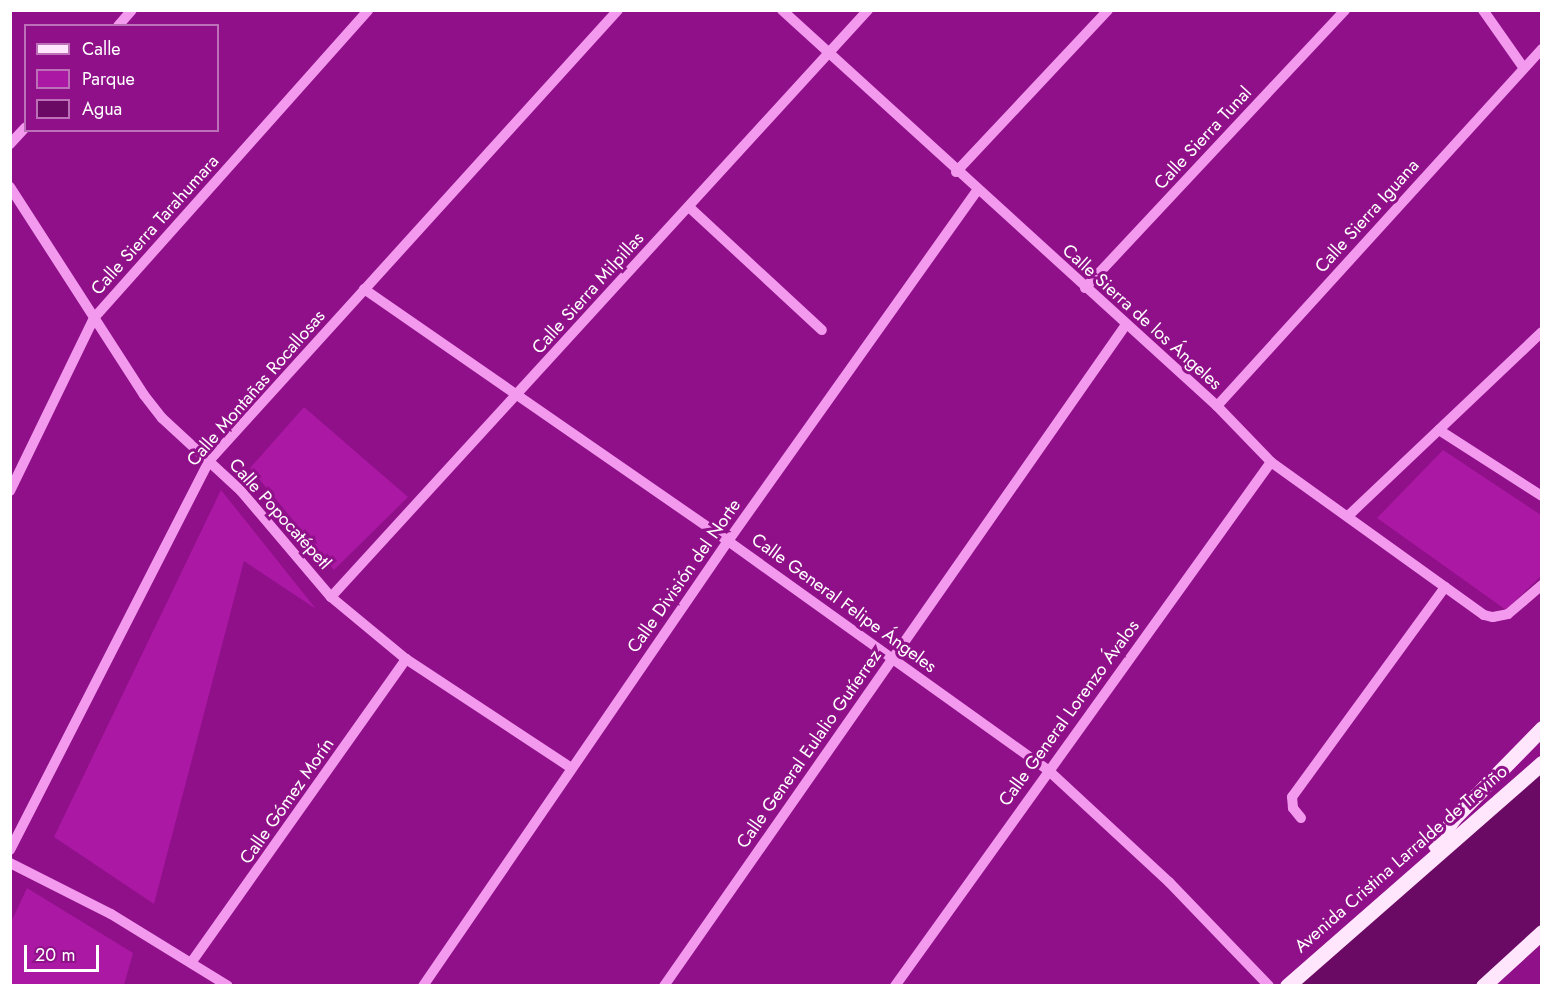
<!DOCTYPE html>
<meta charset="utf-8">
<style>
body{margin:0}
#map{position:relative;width:1552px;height:996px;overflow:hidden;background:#8f1089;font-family:Jost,sans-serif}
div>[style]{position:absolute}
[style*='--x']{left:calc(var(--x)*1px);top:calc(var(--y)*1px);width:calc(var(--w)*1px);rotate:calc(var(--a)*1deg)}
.green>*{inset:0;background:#aa18a4}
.water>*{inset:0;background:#6b0a65}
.minor>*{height:10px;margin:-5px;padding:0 5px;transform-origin:5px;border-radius:5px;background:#f39aef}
.major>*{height:15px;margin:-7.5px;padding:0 7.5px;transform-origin:7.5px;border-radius:7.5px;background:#ffe6fc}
span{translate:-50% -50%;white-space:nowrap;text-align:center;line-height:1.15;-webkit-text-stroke:6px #8f1089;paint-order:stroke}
.street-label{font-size:18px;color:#fff}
.frame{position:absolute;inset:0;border:12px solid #fff;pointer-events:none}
.legend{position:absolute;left:24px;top:24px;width:195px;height:108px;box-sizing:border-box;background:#8f1089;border:2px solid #bc70b8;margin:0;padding:8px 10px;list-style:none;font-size:18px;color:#fff}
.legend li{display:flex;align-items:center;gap:12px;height:30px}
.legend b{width:30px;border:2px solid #bc70b8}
.scale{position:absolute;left:24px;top:945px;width:75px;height:27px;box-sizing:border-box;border:3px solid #fff;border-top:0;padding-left:8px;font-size:18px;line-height:21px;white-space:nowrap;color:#fff;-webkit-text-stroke:4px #8f1089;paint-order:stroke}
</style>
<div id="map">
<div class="green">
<i style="clip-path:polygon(304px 407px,408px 497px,334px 570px,250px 468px)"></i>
<i style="clip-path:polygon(1443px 450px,1541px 515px,1541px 576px,1506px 610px,1377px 518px)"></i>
<i style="clip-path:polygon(221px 490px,316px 609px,244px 561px,154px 904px,54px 837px)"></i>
<i style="clip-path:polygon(27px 888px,133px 953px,124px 985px,11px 985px,11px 922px)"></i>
</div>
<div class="water">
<i style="clip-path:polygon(1541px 763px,1542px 932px,1480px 985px,1287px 986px)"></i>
</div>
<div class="minor">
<i style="--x:782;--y:10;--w:588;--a:42.31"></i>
<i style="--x:1217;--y:406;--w:78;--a:46"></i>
<i style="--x:1271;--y:462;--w:262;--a:35.7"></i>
<i style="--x:1484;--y:615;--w:9;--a:13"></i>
<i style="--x:1493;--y:617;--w:15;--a:-11"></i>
<i style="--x:1508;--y:614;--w:45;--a:-40.5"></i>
<i style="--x:1483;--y:10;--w:70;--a:54.9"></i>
<i style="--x:118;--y:26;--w:21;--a:-49"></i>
<i style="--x:10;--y:144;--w:23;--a:-47"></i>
<i style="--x:956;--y:172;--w:222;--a:-46.8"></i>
<i style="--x:10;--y:187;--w:247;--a:57.2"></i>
<i style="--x:144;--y:395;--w:29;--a:52"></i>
<i style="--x:162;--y:418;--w:108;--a:42.7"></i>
<i style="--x:241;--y:491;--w:139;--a:49.7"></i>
<i style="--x:331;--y:597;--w:97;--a:39.6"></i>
<i style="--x:406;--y:659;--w:198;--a:33.4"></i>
<i style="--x:689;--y:207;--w:181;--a:42.8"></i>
<i style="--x:1085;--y:288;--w:381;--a:-46.9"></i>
<i style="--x:364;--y:289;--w:443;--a:34.7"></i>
<i style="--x:728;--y:541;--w:393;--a:35.6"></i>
<i style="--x:1048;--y:770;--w:165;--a:42.8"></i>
<i style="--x:1169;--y:882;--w:144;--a:46.1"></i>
<i style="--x:1217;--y:406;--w:483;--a:-47.7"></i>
<i style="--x:1439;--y:430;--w:122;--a:32.7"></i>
<i style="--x:10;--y:491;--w:192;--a:-64.1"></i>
<i style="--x:94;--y:318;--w:412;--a:-48.3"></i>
<i style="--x:1348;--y:516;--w:267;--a:-43.5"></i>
<i style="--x:331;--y:597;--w:796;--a:-47.55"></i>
<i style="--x:1301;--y:818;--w:13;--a:-129"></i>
<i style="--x:1293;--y:808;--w:11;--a:-95"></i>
<i style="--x:1292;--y:797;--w:260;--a:-53.9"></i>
<i style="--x:10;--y:850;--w:437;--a:-62.9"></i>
<i style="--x:209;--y:461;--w:609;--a:-47.8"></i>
<i style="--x:10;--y:863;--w:113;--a:26.8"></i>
<i style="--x:111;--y:914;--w:137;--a:31.6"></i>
<i style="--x:193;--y:960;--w:369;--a:-54.7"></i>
<i style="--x:423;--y:986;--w:539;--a:-55.57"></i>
<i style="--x:728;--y:541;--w:430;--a:-54.6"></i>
<i style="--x:664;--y:986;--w:805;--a:-55.07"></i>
<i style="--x:895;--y:986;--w:645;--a:-54.34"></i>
</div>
<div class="major">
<i style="--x:1435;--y:845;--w:33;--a:-55"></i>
<i style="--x:1454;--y:818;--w:126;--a:-45.6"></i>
<i style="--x:1287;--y:986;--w:339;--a:-41.2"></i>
<i style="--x:1483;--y:986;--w:80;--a:-42.5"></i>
</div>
<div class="street-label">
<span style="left:1203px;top:138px;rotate:-47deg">Calle Sierra Tunal</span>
<span style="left:1367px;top:216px;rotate:-48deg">Calle Sierra Iguana</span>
<span style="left:155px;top:225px;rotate:-48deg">Calle Sierra Tarahumara</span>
<span style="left:588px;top:293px;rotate:-48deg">Calle Sierra Milpillas</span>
<span style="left:1142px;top:317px;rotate:42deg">Calle Sierra de los Ángeles</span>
<span style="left:256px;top:388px;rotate:-49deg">Calle Montañas Rocallosas</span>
<span style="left:280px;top:514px;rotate:48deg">Calle Popocatépetl</span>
<span style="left:684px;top:576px;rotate:-55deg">Calle División del Norte</span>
<span style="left:844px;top:603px;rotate:36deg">Calle General Felipe Ángeles</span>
<span style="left:1069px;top:713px;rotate:-54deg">Calle General Lorenzo Ávalos</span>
<span style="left:809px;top:749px;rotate:-55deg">Calle General Eulalio Gutíerrez</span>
<span style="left:287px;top:801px;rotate:-55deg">Calle Gómez Morín</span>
<span style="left:1401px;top:859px;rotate:-41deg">Avenida Cristina Larralde de Treviño</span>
</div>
<div class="frame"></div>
<ul class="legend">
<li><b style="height:8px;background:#ffe6fc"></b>Calle</li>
<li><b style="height:16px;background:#aa18a4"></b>Parque</li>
<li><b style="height:16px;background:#6b0a65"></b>Agua</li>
</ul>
<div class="scale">20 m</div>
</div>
